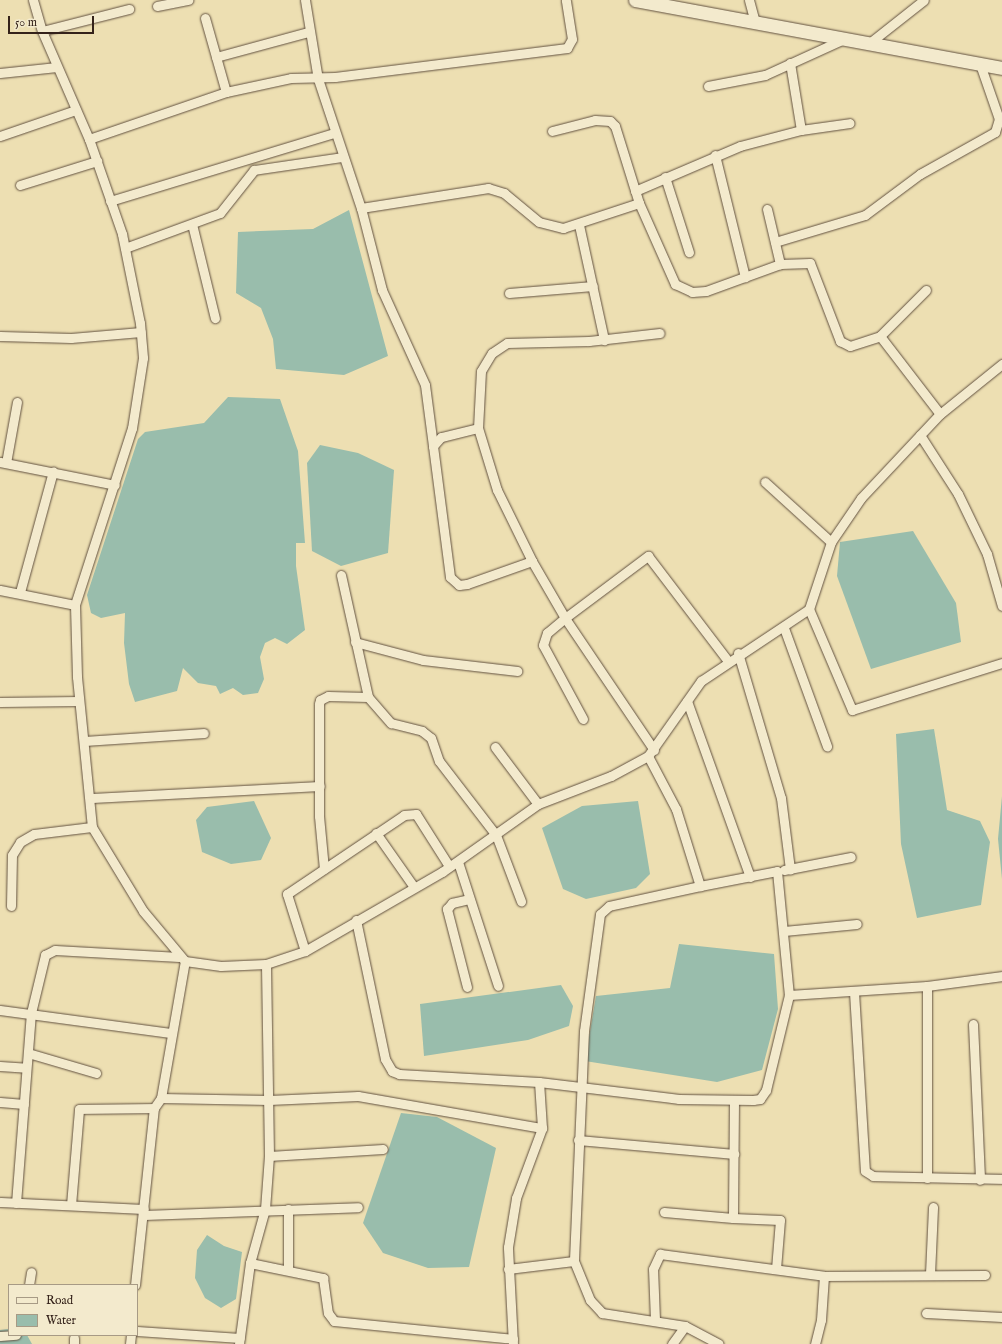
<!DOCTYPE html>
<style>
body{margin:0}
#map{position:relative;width:1002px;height:1344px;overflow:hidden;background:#eddfb2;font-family:"IM FELL English",serif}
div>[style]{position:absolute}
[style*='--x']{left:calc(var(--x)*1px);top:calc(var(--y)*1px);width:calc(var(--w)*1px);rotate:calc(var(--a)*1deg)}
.water>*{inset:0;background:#99bdac}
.roads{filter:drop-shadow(0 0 1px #625140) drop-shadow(0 0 1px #625140)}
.minor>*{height:9px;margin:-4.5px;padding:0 4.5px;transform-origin:4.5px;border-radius:4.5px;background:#f3eacd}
.secondary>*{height:13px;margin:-6.5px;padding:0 6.5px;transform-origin:6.5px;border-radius:6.5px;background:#f3eacd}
span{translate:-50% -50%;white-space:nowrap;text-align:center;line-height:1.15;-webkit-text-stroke:4px #f3eacd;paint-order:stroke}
.legend{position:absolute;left:8px;top:1284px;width:130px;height:52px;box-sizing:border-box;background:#f3eacd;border:1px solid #a79a85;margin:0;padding:5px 7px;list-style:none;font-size:12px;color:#34221a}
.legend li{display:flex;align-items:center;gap:8px;height:20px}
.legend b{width:20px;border:1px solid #a79a85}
.scale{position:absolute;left:8px;top:16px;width:86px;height:18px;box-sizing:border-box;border:2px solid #34221a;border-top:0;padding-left:5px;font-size:12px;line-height:14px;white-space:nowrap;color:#34221a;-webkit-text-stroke:3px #f3eacd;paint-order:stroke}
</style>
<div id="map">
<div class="water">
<i style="clip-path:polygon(349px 210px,388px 356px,344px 375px,276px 369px,273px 339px,261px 308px,236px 293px,238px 232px,313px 229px)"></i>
<i style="clip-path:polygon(228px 397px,280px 399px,298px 451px,305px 543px,296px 543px,296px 566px,305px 630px,287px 644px,275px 638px,265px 643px,260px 657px,264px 679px,258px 693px,243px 695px,233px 688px,220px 694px,216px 686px,198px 683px,183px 668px,177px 691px,135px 702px,129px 684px,124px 643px,125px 613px,101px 618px,91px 613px,87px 595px,138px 439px,145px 432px,204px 423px)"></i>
<i style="clip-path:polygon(320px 445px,358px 453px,394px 470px,388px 553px,341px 566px,312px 551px,307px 463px)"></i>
<i style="clip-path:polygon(913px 531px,956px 603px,961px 642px,871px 669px,837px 576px,840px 542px)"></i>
<i style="clip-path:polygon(934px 729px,947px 810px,980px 821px,990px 842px,981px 905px,917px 918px,901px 844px,896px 734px)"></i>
<i style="clip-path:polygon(1002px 796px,1002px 879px,998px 839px)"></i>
<i style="clip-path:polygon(254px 801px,271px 838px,261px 860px,231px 864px,202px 852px,196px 820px,207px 807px)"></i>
<i style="clip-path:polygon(638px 801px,650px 874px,636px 888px,586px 899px,563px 889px,542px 828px,582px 806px)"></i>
<i style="clip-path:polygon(679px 944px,774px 954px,778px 1009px,762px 1070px,717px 1082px,585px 1061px,596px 996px,670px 988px)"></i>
<i style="clip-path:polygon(561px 985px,573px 1006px,569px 1026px,528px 1040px,424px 1056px,420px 1004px)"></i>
<i style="clip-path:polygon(401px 1113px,437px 1117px,496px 1148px,469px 1267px,428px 1268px,383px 1253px,363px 1223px)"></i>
<i style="clip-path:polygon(207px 1235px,224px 1246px,242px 1252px,236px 1299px,221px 1308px,205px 1298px,195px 1278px,197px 1250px)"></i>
<i style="clip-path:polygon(9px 1329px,9px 1335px,27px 1335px,32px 1344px,0 1344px,0 1330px)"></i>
</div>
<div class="roads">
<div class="minor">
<i style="--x:33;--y:0;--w:32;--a:74"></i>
<i style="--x:42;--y:31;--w:118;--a:66.5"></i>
<i style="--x:89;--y:139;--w:101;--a:70.8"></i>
<i style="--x:122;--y:234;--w:91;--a:78.6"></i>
<i style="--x:140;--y:323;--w:35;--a:85"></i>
<i style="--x:143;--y:358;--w:71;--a:98.9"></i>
<i style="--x:132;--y:428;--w:186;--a:107.9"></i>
<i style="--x:75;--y:605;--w:72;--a:88.4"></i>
<i style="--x:77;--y:677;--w:151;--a:84.3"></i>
<i style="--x:92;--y:827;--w:98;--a:58.7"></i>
<i style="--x:143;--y:911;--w:65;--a:50"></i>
<i style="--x:305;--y:0;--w:80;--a:80.7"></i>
<i style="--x:318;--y:79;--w:136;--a:71.6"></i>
<i style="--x:361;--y:208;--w:85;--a:75.6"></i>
<i style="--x:382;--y:290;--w:104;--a:65.6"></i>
<i style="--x:425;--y:385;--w:62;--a:82.5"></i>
<i style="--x:749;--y:0;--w:23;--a:75"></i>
<i style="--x:157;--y:6;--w:32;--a:-11"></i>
<i style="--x:205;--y:18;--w:77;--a:74.2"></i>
<i style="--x:42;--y:31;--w:90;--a:-14.2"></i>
<i style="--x:872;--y:41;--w:66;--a:-38.3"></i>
<i style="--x:216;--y:57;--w:95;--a:-15.2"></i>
<i style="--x:790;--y:63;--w:68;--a:80.7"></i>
<i style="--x:801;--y:130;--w:49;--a:-8.1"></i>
<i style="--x:0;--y:73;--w:57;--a:-6"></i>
<i style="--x:708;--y:86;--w:58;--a:-10.9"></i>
<i style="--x:765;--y:75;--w:87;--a:-24.5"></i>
<i style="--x:552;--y:131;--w:44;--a:-14.3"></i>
<i style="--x:595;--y:120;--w:15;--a:4"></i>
<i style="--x:610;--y:121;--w:7;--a:45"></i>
<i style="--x:615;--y:126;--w:81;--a:72.7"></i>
<i style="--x:639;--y:203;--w:89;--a:66"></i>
<i style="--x:675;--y:284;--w:19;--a:25"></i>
<i style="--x:692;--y:292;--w:14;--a:-4"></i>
<i style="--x:706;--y:291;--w:79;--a:-20"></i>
<i style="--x:780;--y:264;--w:30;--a:-2"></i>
<i style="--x:810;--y:263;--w:84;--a:69"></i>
<i style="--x:840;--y:341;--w:11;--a:27"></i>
<i style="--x:850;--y:346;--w:32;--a:-18"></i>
<i style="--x:880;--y:336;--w:98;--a:52.4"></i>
<i style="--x:0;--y:136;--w:80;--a:-18.9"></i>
<i style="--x:89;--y:139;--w:145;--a:-18.9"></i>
<i style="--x:226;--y:92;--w:66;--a:-12.2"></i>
<i style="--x:291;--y:78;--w:44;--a:-1.3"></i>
<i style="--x:335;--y:77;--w:234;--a:-7.1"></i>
<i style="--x:567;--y:48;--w:10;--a:-61"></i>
<i style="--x:572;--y:39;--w:39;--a:-99"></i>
<i style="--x:715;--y:155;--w:126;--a:76.2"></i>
<i style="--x:665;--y:177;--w:79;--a:72.3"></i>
<i style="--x:20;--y:185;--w:81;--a:-17.3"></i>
<i style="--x:635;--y:191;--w:114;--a:-23.2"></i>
<i style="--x:740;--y:146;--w:63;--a:-14.7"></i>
<i style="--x:110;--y:201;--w:234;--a:-16.9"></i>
<i style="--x:361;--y:208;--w:129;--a:-8.9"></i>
<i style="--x:488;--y:188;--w:17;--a:17"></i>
<i style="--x:504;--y:193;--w:45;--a:39.6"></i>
<i style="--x:539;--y:222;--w:25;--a:14"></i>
<i style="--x:563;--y:228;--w:80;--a:-18.2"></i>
<i style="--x:767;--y:209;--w:57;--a:76.7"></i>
<i style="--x:192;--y:224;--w:97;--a:76.3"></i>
<i style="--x:579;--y:225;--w:118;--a:77.7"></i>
<i style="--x:775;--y:242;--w:94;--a:-16.7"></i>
<i style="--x:865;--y:215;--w:69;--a:-36.7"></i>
<i style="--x:920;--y:174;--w:86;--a:-29.2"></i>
<i style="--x:995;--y:132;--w:14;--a:-73"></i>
<i style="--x:999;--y:119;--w:58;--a:-109.1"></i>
<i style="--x:125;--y:248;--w:101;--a:-20.2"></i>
<i style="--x:220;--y:213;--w:55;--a:-51.7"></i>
<i style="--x:254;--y:170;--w:89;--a:-8.4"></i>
<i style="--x:509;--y:293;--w:84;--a:-4.8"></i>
<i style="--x:0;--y:336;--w:71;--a:1.6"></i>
<i style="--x:71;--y:338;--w:70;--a:-4.9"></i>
<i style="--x:880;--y:336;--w:65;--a:-45"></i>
<i style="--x:478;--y:428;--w:38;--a:166"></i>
<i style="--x:441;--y:437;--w:12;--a:132"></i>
<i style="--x:433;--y:446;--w:132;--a:82.6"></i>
<i style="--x:450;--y:577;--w:12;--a:42"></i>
<i style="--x:459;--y:585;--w:8;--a:-7"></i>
<i style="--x:467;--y:584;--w:69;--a:-19.5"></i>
<i style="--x:920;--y:435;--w:70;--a:57.2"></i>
<i style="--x:958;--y:494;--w:67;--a:64.2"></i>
<i style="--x:987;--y:554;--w:54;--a:73.9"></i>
<i style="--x:0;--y:462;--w:117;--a:11.3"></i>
<i style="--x:6;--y:463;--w:62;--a:-79.8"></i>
<i style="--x:765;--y:482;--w:89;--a:42.3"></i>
<i style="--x:341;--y:575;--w:125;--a:77.5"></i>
<i style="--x:368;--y:697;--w:35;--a:49"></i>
<i style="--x:391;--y:723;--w:32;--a:14"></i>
<i style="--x:422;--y:731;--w:11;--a:38"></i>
<i style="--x:431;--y:738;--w:24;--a:71"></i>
<i style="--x:439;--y:761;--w:93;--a:52.4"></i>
<i style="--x:496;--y:835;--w:71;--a:69.3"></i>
<i style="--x:0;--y:590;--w:76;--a:11.3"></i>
<i style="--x:20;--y:592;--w:125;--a:-74.7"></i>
<i style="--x:809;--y:609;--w:110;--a:66.9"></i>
<i style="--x:852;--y:710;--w:157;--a:-17.4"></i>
<i style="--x:784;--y:628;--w:126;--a:70"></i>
<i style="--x:355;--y:642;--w:70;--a:14.8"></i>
<i style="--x:423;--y:660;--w:95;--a:6.7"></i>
<i style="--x:738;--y:653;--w:151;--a:73.5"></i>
<i style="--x:781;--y:798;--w:72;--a:82.8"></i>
<i style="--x:687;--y:701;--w:187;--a:70.3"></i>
<i style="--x:0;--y:702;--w:79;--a:-0.7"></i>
<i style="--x:583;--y:719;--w:84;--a:-118.4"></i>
<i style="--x:543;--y:645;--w:13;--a:-72"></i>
<i style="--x:547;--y:633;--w:23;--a:-40"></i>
<i style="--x:565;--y:618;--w:66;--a:-120.1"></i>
<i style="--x:532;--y:561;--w:79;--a:-116.2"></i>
<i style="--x:497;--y:490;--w:65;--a:-107"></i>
<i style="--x:478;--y:428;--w:57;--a:-87"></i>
<i style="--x:481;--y:371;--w:21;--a:-59"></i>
<i style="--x:492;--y:353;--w:18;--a:-34"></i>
<i style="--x:507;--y:343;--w:82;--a:-1.4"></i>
<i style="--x:589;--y:341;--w:71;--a:-6.4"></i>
<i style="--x:85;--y:741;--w:119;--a:-3.8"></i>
<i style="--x:495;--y:747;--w:71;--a:53"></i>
<i style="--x:654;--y:750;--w:159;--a:-124"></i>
<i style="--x:565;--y:618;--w:104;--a:-36.8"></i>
<i style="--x:648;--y:556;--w:132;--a:52.7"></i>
<i style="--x:648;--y:756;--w:60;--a:62.2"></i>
<i style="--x:676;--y:809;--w:81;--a:72.7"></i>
<i style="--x:700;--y:886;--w:78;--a:-11"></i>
<i style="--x:777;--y:871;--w:125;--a:84.5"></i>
<i style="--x:789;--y:995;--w:138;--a:-3.7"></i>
<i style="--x:927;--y:986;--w:76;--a:-7.6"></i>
<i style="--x:92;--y:798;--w:228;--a:-3"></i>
<i style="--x:376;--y:833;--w:66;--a:54.9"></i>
<i style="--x:458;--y:862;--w:130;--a:72.1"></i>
<i style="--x:324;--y:869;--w:53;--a:-95.4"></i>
<i style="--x:319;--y:816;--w:112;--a:-90"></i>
<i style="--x:319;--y:704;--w:4;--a:-76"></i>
<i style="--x:320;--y:700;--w:9;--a:-27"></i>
<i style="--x:328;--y:696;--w:40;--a:1.4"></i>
<i style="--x:784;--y:870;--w:68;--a:-11"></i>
<i style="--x:700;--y:886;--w:93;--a:167.6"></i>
<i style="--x:609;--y:906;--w:12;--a:138"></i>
<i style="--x:600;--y:914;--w:118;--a:97.8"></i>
<i style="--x:584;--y:1031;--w:230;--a:92.5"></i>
<i style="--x:574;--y:1261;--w:42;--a:67.7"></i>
<i style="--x:590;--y:1300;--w:18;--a:47"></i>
<i style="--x:602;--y:1313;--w:84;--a:8.9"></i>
<i style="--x:685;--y:1326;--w:38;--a:28"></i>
<i style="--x:11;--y:906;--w:51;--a:-88.9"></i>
<i style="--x:12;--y:855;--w:15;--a:-58"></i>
<i style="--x:20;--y:842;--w:16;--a:-30"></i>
<i style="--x:34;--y:834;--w:58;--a:-6.9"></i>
<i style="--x:356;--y:920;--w:142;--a:78.2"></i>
<i style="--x:385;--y:1059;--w:14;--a:60"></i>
<i style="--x:392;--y:1071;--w:8;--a:23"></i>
<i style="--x:399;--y:1074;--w:140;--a:3.3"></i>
<i style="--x:539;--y:1082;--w:141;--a:6.9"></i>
<i style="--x:679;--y:1099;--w:74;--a:0.8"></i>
<i style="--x:753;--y:1100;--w:7;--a:-8"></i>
<i style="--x:760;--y:1099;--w:11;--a:-56"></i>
<i style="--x:766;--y:1090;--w:98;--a:-76.4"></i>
<i style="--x:784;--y:931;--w:73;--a:-5.5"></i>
<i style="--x:305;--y:951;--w:60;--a:-107.5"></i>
<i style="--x:287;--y:894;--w:141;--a:-34"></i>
<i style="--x:404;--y:815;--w:12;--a:-5"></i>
<i style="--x:416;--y:814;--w:62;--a:57.6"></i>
<i style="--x:467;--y:987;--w:81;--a:-104.4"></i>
<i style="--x:447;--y:909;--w:8;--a:-50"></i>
<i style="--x:452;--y:903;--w:17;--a:-13"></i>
<i style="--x:854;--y:992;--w:179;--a:86.5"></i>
<i style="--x:865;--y:1171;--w:9;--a:32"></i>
<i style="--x:873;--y:1176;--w:129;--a:1.3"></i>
<i style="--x:0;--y:1010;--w:172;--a:7.7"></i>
<i style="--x:973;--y:1024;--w:156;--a:87.4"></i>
<i style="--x:28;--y:1053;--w:71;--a:16.4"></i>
<i style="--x:0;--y:1066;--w:26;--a:4"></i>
<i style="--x:161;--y:1098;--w:108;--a:1.1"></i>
<i style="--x:269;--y:1100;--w:89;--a:-2.6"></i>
<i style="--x:358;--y:1096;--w:187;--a:9.9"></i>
<i style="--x:734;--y:1101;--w:117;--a:90.5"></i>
<i style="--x:733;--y:1218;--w:47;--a:2.4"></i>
<i style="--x:780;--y:1220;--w:49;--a:94.7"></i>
<i style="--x:0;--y:1102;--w:24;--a:5"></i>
<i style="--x:578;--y:1140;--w:157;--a:5.1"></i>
<i style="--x:269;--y:1156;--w:114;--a:-3.5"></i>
<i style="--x:927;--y:1178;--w:192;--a:-90"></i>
<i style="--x:0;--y:1202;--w:144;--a:2.8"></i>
<i style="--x:16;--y:1203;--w:191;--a:-85.5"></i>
<i style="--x:31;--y:1013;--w:60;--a:-76.4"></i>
<i style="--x:45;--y:955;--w:11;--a:-27"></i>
<i style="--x:55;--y:950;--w:124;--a:3.2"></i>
<i style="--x:71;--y:1205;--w:96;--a:-85.2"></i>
<i style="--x:79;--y:1109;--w:75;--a:-0.8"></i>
<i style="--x:288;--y:1209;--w:61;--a:90"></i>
<i style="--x:664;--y:1212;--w:69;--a:5"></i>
<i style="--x:144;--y:1215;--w:214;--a:-2.1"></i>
<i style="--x:250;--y:1263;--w:75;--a:11.6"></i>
<i style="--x:323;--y:1278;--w:35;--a:82"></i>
<i style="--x:328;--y:1313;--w:10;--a:53"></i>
<i style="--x:334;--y:1321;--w:180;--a:5.7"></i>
<i style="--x:508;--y:1269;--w:66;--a:-6.9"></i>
<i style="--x:930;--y:1274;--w:67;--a:-87.4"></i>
<i style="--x:29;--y:1285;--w:13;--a:-81"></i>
<i style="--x:135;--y:1285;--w:178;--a:-83.9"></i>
<i style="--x:154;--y:1108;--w:12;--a:-55"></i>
<i style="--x:161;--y:1098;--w:139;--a:-80.1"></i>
<i style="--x:185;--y:961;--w:36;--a:8"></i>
<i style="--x:221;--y:966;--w:45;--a:-2.5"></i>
<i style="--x:266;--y:964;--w:41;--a:-18.4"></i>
<i style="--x:305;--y:951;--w:158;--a:-30"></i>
<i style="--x:442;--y:872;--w:118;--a:-35.3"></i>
<i style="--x:538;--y:804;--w:78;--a:-21"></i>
<i style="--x:611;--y:776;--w:42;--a:-28.4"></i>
<i style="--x:648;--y:756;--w:92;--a:-54.8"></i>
<i style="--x:701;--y:681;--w:130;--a:-33.7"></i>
<i style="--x:809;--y:609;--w:71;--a:-71.8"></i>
<i style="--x:831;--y:542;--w:53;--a:-55.7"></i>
<i style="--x:861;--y:498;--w:115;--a:-46.8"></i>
<i style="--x:940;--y:414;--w:80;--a:-38.9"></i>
<i style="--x:926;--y:1313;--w:76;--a:3"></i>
<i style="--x:655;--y:1320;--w:51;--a:-92.2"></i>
<i style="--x:653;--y:1269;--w:17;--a:-65"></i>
<i style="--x:660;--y:1254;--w:165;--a:7.6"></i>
<i style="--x:824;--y:1276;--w:161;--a:-0.4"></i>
<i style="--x:137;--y:1331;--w:103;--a:3.9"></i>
<i style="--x:0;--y:1336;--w:16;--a:-4"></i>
<i style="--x:74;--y:1344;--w:6;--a:-90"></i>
<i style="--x:130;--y:1344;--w:9;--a:-84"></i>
<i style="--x:239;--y:1344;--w:82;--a:-82.3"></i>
<i style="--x:250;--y:1263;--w:56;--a:-74.5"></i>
<i style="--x:265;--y:1209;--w:53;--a:-85.7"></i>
<i style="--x:269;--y:1156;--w:192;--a:-90.9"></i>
<i style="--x:513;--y:1344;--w:97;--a:-93"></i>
<i style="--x:508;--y:1247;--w:50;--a:-80.7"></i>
<i style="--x:516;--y:1198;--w:75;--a:-69.6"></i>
<i style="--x:542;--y:1128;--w:46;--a:-93.7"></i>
<i style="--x:672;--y:1344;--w:22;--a:-54"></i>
<i style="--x:815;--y:1344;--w:25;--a:-76"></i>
<i style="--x:821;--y:1320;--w:44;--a:-86.1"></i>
</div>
<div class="secondary">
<i style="--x:635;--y:0;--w:373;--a:10.5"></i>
</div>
</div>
<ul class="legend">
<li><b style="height:5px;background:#f3eacd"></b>Road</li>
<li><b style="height:11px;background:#99bdac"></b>Water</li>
</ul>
<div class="scale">50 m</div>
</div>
